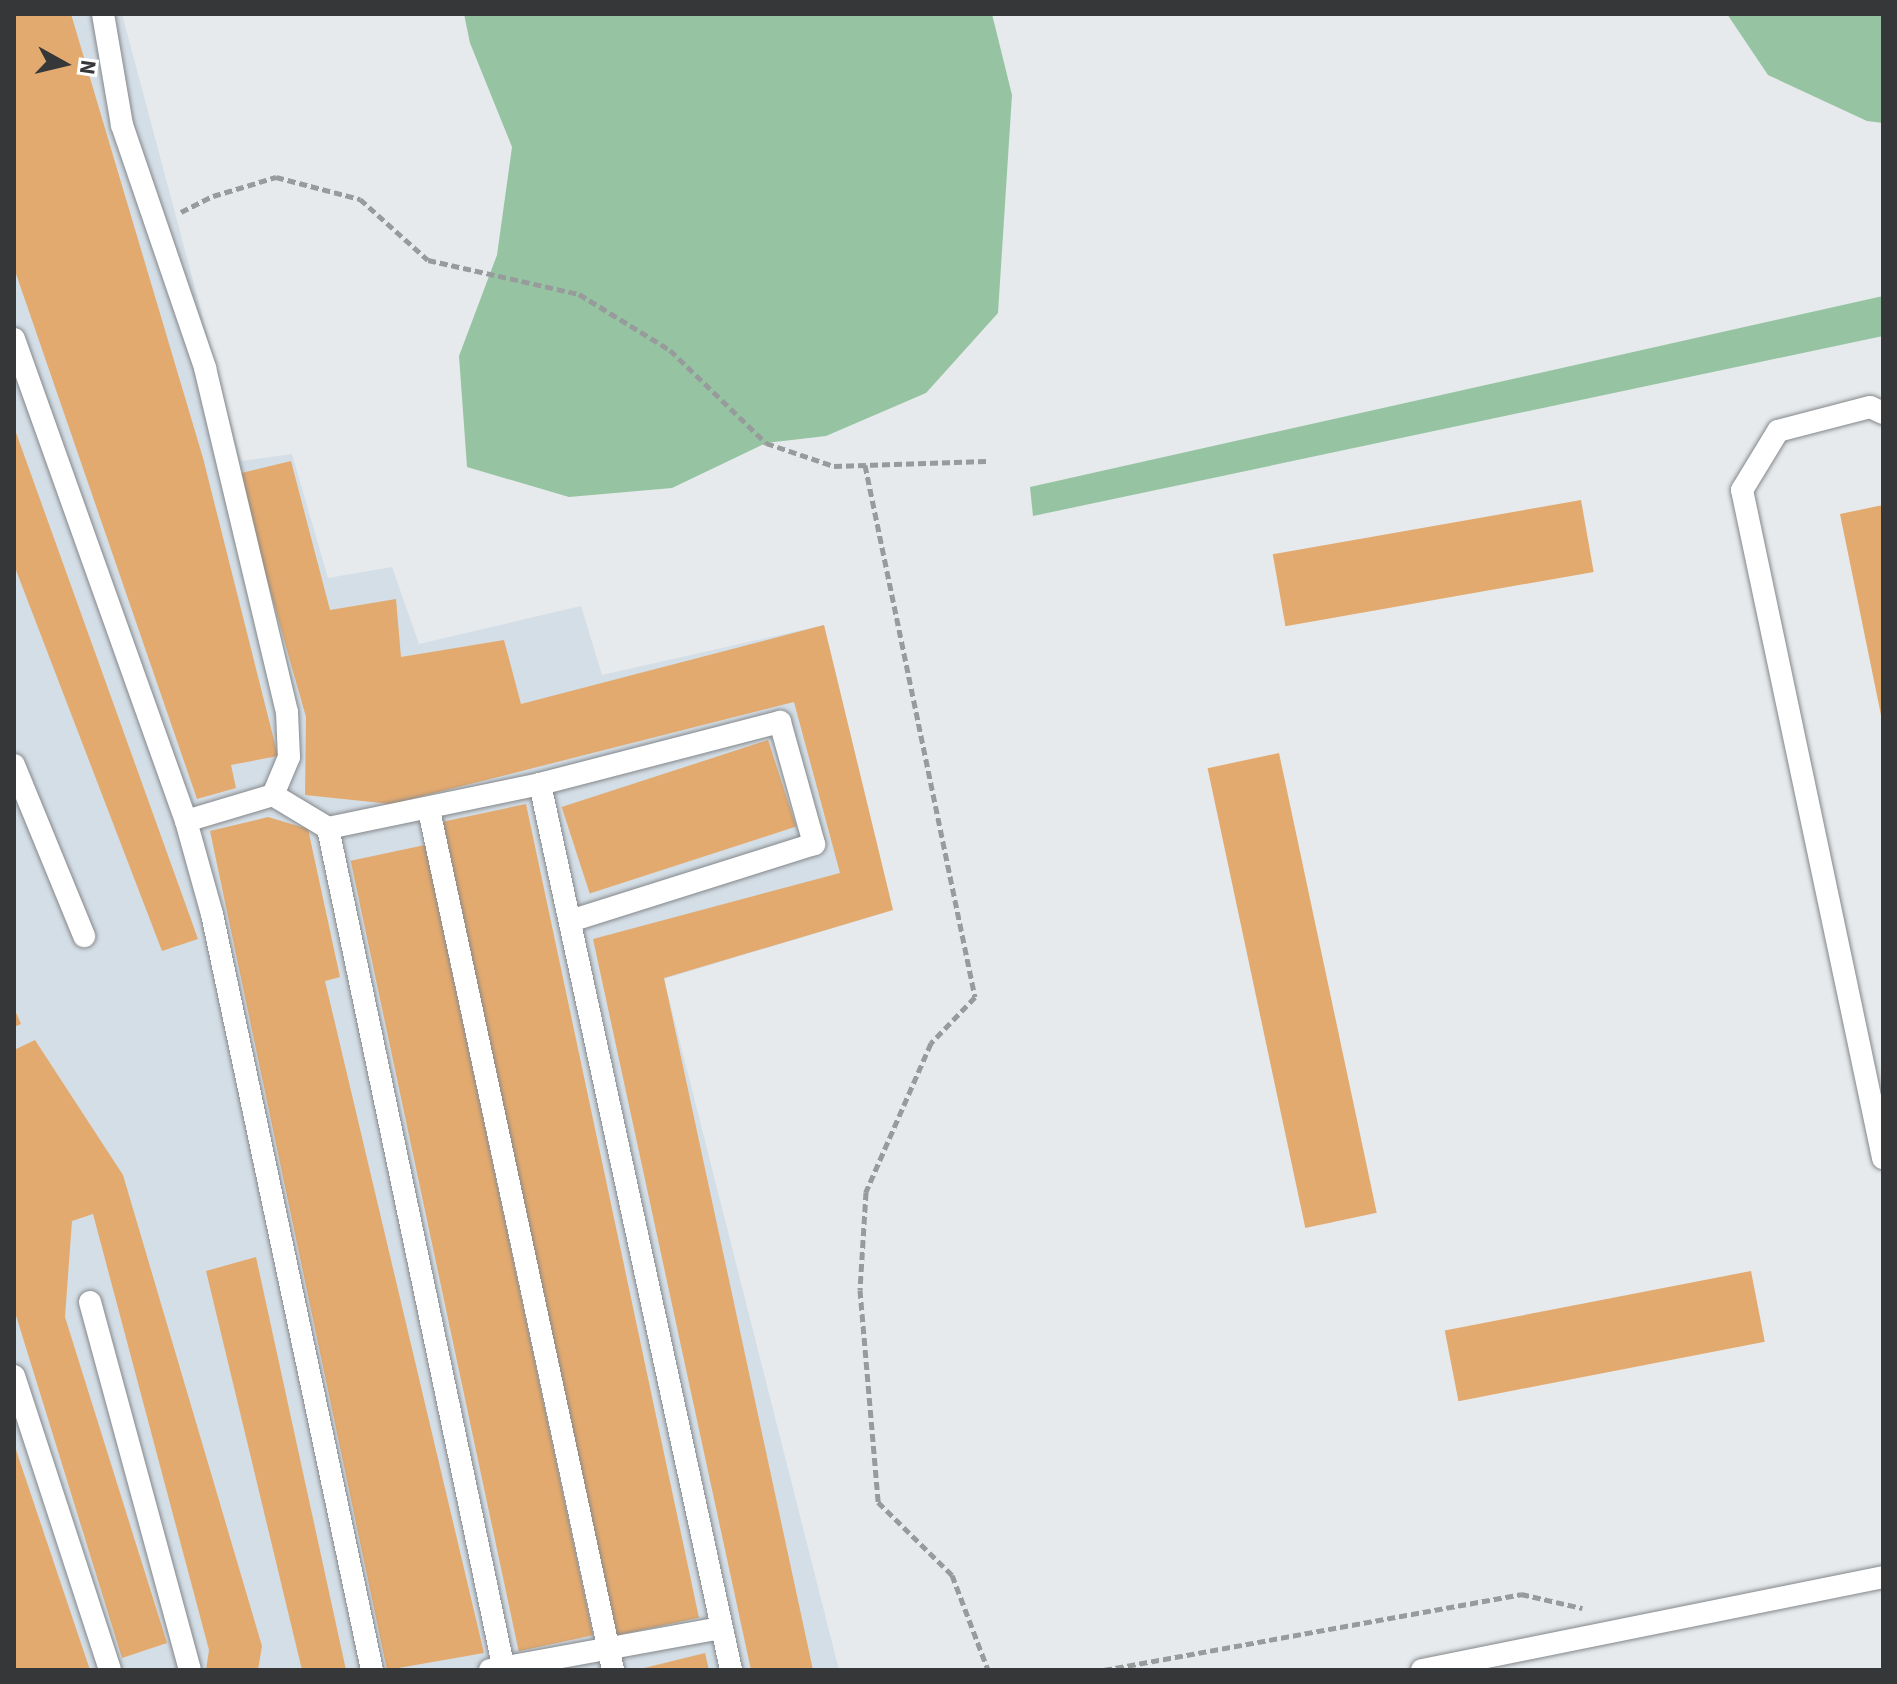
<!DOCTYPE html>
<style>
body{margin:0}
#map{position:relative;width:1897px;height:1684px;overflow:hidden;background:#e6eaec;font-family:"Source Sans 3",sans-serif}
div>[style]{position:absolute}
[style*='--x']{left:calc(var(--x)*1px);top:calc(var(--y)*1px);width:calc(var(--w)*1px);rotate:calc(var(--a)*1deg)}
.built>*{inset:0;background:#d4dee6}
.green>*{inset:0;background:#96c4a2}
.building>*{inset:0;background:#e3aa6f;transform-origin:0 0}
.path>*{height:5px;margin-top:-2.5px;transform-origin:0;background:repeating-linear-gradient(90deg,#989b9c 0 8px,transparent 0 12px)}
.roads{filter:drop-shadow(0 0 2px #84878a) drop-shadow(0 0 2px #84878a)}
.lane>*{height:22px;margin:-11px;padding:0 11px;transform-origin:11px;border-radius:11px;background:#fff}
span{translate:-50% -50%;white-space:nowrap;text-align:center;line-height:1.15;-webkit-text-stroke:7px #fff;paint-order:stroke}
.frame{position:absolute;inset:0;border:16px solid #363738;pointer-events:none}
.north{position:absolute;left:24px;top:24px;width:80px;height:80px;-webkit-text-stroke:6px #fff;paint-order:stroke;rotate:98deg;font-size:22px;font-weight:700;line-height:32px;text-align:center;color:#363738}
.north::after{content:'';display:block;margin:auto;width:28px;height:36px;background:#363738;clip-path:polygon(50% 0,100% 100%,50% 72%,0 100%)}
</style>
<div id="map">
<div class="built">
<i style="clip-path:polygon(14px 14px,122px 14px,241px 461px,292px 454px,328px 578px,392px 567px,419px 644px,581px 606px,602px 675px,824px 625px,893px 910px,664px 979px,839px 1670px,14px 1670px)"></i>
</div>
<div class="green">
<i style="clip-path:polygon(464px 14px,992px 14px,1012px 95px,998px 313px,926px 393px,826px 436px,766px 443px,672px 488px,569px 497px,467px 467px,459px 356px,497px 255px,512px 147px,470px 43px)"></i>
<i style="clip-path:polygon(1727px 14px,1883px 14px,1883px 123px,1867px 121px,1768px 75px)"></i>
<i style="clip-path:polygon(1883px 296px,1883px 336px,1033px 516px,1030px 487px)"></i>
</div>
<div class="building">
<i style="clip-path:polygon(14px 14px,71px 14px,203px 458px,278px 756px,231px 765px,236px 788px,197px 799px,14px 268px)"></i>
<i style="clip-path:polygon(14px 427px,198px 939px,162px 951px,14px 565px)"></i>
<i style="clip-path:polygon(291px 461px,330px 610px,396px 599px,401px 657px,504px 640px,521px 704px,824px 625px,893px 910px,664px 978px,813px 1670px,751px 1670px,593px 939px,840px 873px,794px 702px,391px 804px,305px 795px,306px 717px,237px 474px)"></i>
<i style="left:1581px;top:500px;width:73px;height:313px;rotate:80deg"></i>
<i style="clip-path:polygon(1883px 505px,1883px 720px,1882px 720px,1840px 514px)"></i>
<i style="left:768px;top:740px;width:91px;height:217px;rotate:72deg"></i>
<i style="left:1279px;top:753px;width:470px;height:73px;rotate:78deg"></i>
<i style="left:526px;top:804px;width:832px;height:85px;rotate:78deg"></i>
<i style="clip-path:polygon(268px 817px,308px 829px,340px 977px,325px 981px,484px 1653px,387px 1670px,210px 831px)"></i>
<i style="left:425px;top:845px;width:808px;height:76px;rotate:78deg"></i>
<i style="clip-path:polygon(14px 1008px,21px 1024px,14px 1027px)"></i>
<i style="clip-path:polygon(35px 1040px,123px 1175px,262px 1646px,258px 1670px,206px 1670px,209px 1650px,93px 1214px,72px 1221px,65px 1317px,167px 1643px,122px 1658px,14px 1309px,14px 1050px)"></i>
<i style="clip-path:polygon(256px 1257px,346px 1670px,302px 1670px,206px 1271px)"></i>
<i style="left:1751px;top:1271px;width:72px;height:312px;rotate:79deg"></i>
<i style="clip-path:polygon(14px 1447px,15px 1447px,90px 1670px,14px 1670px)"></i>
<i style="clip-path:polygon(705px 1653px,709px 1670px,640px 1670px,640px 1669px)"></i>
</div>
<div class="path">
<i style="--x:181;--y:212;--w:36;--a:-27"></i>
<i style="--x:213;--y:196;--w:66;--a:-16.8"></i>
<i style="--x:276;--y:177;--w:87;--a:14.7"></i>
<i style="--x:360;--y:199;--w:91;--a:41.9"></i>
<i style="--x:428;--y:260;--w:155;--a:12.7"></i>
<i style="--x:579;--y:294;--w:107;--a:31.6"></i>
<i style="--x:670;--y:350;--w:134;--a:44.1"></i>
<i style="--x:766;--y:443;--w:72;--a:18.7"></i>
<i style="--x:834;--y:466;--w:31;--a:-2"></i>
<i style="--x:986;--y:461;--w:121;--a:178.1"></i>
<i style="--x:865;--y:465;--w:543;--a:78.32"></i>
<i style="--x:975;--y:997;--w:64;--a:133.7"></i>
<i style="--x:931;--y:1043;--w:163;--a:113.6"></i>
<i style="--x:866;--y:1192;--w:98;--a:93.5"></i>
<i style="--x:860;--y:1290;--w:213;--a:85.1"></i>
<i style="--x:878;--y:1502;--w:104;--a:44.6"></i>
<i style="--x:952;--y:1575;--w:102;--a:69.2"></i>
<i style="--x:1104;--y:1670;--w:424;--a:-10.3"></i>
<i style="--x:1521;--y:1594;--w:63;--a:12.9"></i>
</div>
<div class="roads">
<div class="lane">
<i style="--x:103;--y:14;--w:113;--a:80.3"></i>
<i style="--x:122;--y:125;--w:257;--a:71.1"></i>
<i style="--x:205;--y:368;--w:354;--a:76.6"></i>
<i style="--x:287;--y:712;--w:45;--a:87.5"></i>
<i style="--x:289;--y:757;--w:41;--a:112.8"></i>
<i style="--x:14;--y:339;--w:512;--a:70.36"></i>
<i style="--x:186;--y:821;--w:97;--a:74.4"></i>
<i style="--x:212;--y:914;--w:773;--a:78.05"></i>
<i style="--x:1883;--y:413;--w:14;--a:-155"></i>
<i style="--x:1870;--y:407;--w:95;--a:165.4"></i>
<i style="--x:1778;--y:431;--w:69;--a:121.4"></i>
<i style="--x:1742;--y:490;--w:683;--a:78.08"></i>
<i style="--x:14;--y:765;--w:185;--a:67.7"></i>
<i style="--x:540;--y:784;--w:248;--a:-14.5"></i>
<i style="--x:780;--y:722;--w:127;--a:74.4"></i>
<i style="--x:814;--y:844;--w:253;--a:162.5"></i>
<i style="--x:429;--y:810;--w:879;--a:77.92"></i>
<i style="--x:186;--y:821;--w:91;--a:-16.6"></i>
<i style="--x:273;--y:795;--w:64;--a:31"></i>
<i style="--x:90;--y:1302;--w:381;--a:74.8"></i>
<i style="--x:14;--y:1376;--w:309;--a:71.9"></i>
<i style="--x:490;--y:1670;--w:234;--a:-10.3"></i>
<i style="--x:504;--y:1670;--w:860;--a:-101.81"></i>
<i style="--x:328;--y:828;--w:217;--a:-11.7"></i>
<i style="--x:540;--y:784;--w:906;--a:77.83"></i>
<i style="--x:1422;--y:1670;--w:470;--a:-11.4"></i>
</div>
</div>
<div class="frame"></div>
<div class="north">N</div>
</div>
